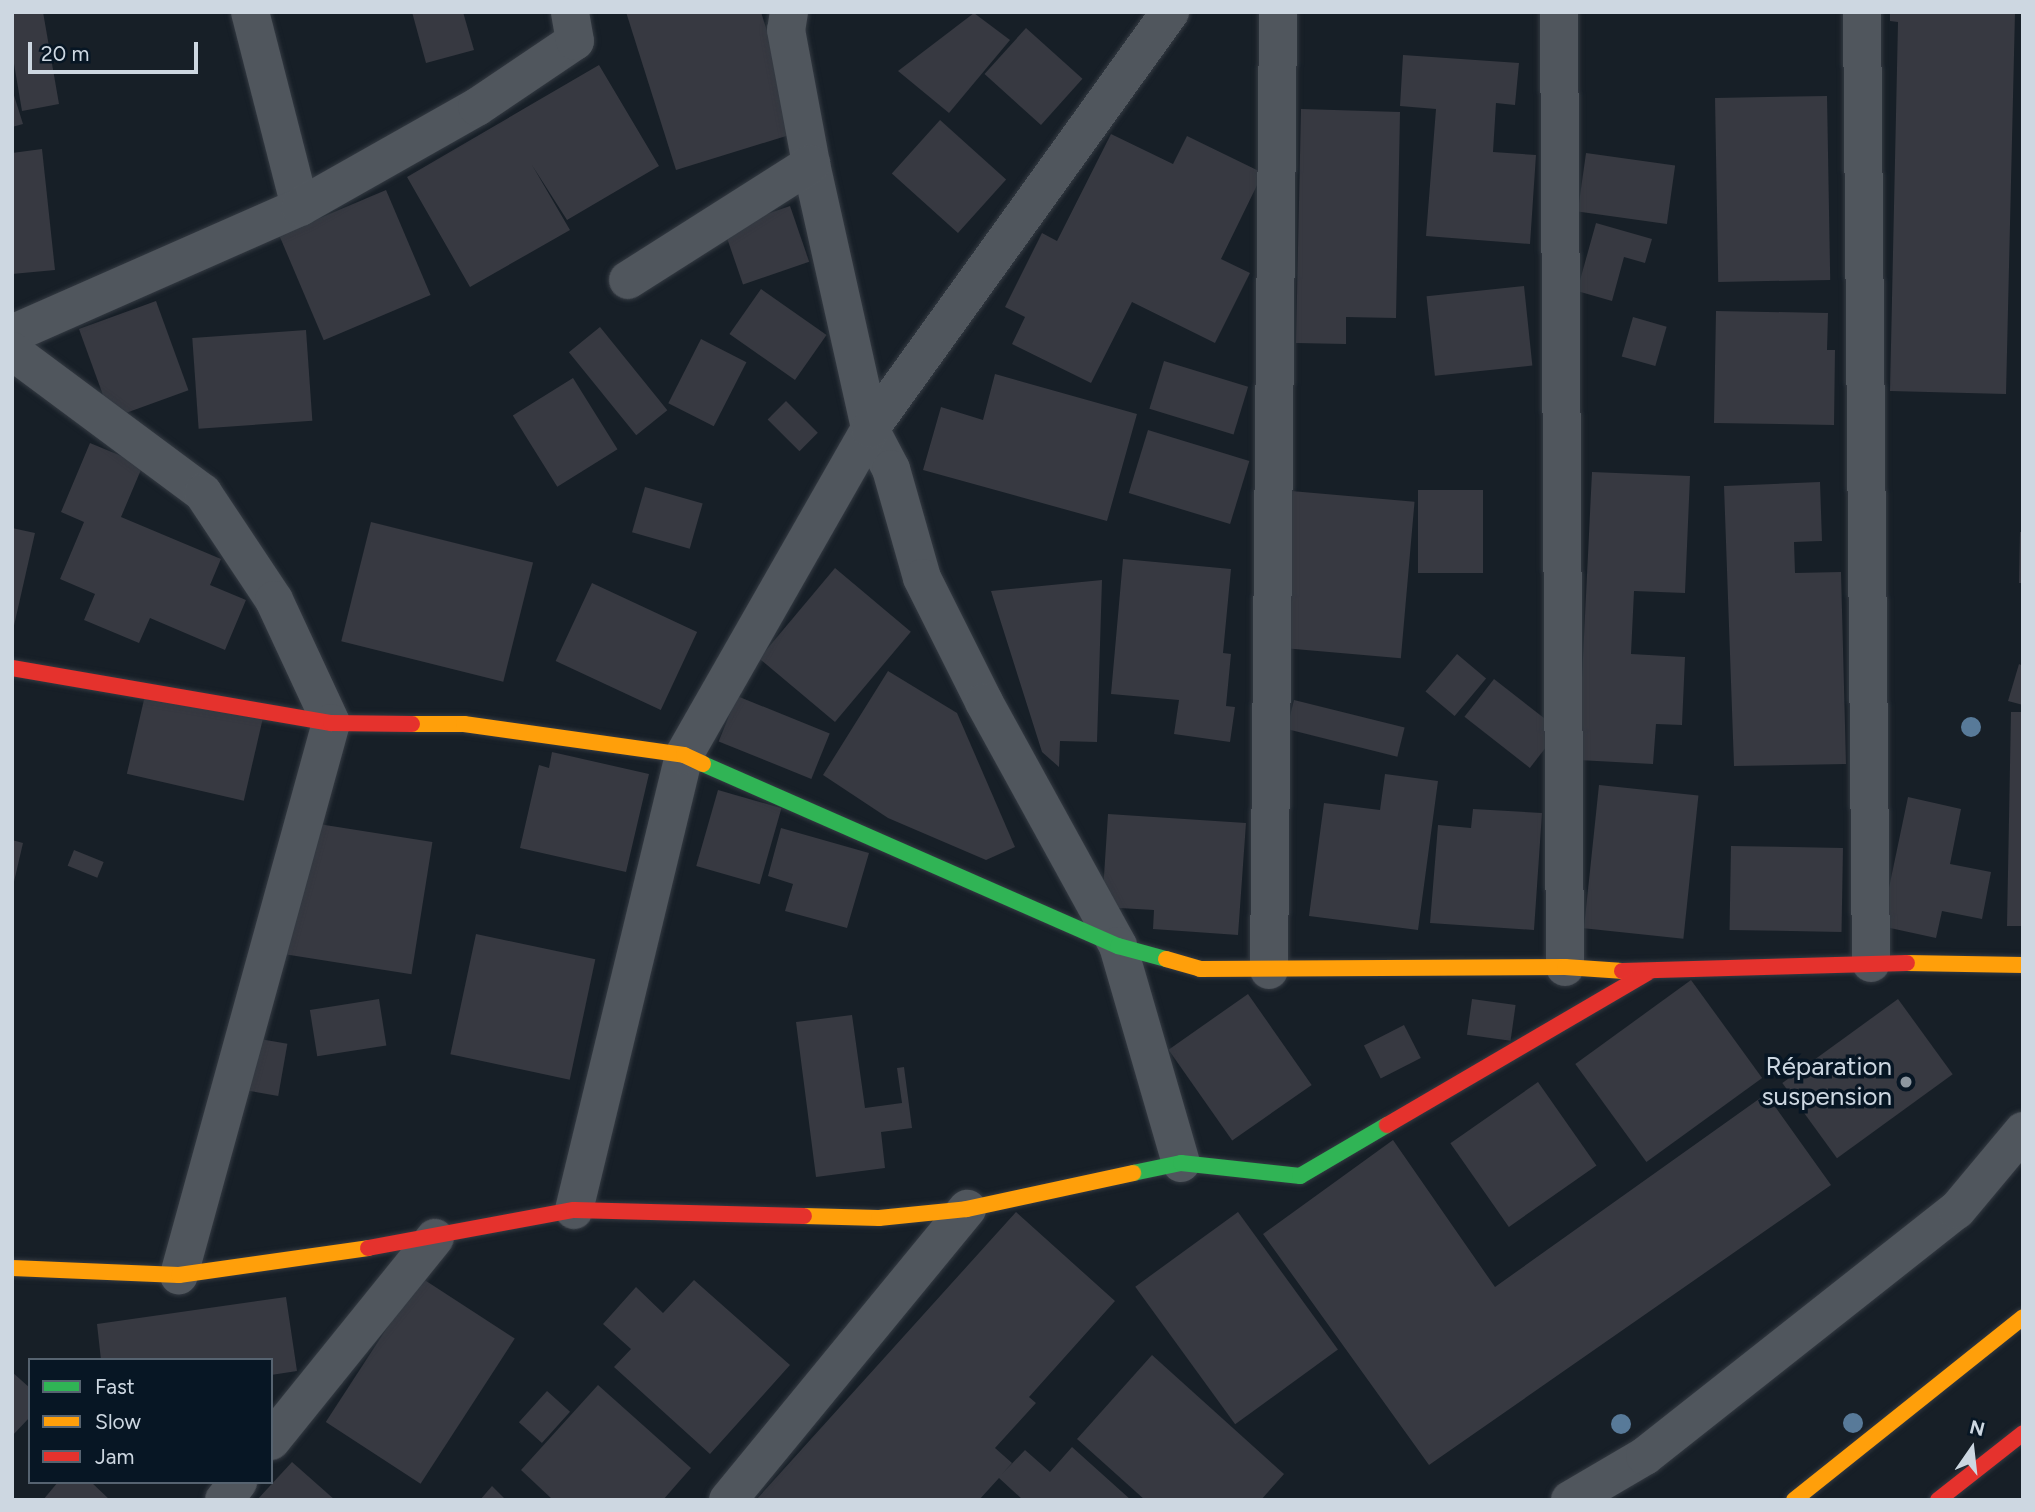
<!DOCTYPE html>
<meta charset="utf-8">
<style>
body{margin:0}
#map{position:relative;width:2035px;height:1512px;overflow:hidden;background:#171f27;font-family:Figtree,sans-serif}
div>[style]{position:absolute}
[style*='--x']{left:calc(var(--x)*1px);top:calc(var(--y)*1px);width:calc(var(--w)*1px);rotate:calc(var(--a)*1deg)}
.building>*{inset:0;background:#373941;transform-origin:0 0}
.roads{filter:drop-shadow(0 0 2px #343a42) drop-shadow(0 0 2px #343a42)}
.street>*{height:38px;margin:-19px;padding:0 19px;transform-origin:19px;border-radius:19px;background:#50565d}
.fast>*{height:16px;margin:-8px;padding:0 8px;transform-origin:8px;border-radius:8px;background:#30b455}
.slow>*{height:16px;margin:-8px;padding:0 8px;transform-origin:8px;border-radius:8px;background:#ff9f0a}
.jam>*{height:16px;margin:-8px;padding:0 8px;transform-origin:8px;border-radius:8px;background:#e5322d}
.trees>*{width:20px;height:20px;margin:-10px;border-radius:50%;background:#587a99}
.dots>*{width:19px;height:19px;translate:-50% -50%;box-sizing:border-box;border:4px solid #071624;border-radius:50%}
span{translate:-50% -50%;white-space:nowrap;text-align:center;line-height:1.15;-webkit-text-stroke:7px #071624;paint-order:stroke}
.poi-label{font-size:26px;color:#cdd7e1}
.right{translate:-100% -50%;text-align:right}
.frame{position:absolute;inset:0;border:14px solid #cdd7e1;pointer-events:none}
.legend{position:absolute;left:28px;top:1358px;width:245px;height:126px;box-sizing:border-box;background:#071624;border:2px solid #566370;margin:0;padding:9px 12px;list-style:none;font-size:21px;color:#cdd7e1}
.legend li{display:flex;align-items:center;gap:14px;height:35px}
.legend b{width:35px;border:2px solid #566370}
.north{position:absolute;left:1937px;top:1414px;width:70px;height:70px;-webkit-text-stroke:5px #071624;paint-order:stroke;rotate:14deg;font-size:19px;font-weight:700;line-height:28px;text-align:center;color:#cdd7e1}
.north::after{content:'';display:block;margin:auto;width:24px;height:32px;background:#cdd7e1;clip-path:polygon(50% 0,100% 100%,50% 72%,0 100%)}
.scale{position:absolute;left:28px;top:42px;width:170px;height:32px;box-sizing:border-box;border:4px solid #cdd7e1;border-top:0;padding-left:9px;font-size:21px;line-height:24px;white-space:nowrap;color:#cdd7e1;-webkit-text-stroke:5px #071624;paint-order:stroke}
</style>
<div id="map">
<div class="building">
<i style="clip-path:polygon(12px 12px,43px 12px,59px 104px,22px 111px,12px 52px)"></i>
<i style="clip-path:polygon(412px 12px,463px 12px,474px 50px,426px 63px)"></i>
<i style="clip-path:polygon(626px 12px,761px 12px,799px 132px,676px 170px)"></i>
<i style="clip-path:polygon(1890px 12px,2015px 12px,2006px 394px,1890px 391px,1898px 22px,1890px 21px)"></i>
<i style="clip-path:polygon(974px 13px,1010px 40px,949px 113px,898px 71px)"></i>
<i style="left:1026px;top:28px;width:76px;height:62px;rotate:42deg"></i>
<i style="clip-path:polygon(1403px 55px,1519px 63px,1515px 105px,1496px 103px,1493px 152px,1536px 155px,1530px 244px,1426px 236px,1436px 109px,1400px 106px)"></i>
<i style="clip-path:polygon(599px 65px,659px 166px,567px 220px,532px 165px,570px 230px,470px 287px,407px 177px)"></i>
<i style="clip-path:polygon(12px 89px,23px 124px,12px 127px)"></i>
<i style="left:1827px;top:96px;width:184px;height:112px;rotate:89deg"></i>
<i style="clip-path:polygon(1301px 109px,1400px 112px,1396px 318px,1346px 317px,1346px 344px,1296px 343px)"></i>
<i style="left:940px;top:120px;width:89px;height:72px;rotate:42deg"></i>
<i style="clip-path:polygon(1111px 134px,1173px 164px,1187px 136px,1263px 173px,1221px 259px,1250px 273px,1215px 343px,1132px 302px,1091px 383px,1012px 344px,1025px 317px,1005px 307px,1042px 233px,1057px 241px)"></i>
<i style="clip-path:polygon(42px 149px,55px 270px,12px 274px,12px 153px)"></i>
<i style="left:1586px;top:153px;width:90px;height:59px;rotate:8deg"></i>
<i style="left:386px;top:190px;width:114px;height:116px;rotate:67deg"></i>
<i style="left:790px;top:206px;width:59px;height:70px;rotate:71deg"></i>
<i style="clip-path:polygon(1596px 223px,1652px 239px,1645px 263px,1624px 257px,1612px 301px,1577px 291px)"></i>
<i style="left:1524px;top:286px;width:80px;height:98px;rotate:84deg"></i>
<i style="left:761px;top:289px;width:80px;height:55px;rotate:35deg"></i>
<i style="left:156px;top:301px;width:95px;height:82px;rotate:70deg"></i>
<i style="clip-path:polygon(1716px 311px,1828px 313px,1827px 350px,1835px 350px,1834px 425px,1714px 423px)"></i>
<i style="left:1633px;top:317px;width:35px;height:41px;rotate:16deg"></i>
<i style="left:600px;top:327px;width:107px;height:40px;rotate:51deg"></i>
<i style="left:306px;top:330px;width:91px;height:114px;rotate:86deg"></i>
<i style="left:701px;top:339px;width:51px;height:72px;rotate:27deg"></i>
<i style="left:1164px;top:361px;width:88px;height:50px;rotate:17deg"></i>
<i style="clip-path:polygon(995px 374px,1137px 414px,1107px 521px,923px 470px,941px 407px,983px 420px)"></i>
<i style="left:573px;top:378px;width:84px;height:71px;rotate:58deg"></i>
<i style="left:786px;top:401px;width:45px;height:26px;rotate:45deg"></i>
<i style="left:1148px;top:430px;width:106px;height:66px;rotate:17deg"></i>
<i style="clip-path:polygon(90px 443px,143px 465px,121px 517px,221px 559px,210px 585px,246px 600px,225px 650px,150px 618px,139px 643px,84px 620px,95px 594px,60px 579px,84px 522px,61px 512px)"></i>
<i style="clip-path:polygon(1592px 472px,1690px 476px,1685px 593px,1634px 591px,1631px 654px,1685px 657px,1682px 725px,1656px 724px,1653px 764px,1578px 760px)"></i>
<i style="clip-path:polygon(1820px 482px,1822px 541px,1794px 542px,1795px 573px,1841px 572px,1846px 764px,1734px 766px,1724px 486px)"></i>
<i style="left:645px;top:487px;width:60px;height:47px;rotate:16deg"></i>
<i style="left:1418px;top:490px;width:65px;height:83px"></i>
<i style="left:1291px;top:491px;width:124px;height:157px;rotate:5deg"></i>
<i style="left:371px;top:522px;width:167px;height:123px;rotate:14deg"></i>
<i style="clip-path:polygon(12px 528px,35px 533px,13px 630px,12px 630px)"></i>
<i style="clip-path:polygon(2020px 532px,2023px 532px,2023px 583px,2019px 583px)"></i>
<i style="clip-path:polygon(1123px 559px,1231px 569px,1223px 653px,1231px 654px,1226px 706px,1235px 707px,1230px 742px,1174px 734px,1179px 700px,1111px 694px)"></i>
<i style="left:835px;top:568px;width:99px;height:118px;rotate:40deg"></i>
<i style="clip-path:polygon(1102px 580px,1097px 742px,1060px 741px,1059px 767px,1042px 752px,991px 591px)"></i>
<i style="left:592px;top:583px;width:116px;height:86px;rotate:25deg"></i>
<i style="left:1457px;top:654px;width:38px;height:49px;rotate:40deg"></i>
<i style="clip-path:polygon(2019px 664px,2023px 666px,2023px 705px,2008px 701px)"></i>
<i style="clip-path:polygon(888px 671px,957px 713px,1015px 847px,986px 860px,888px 818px,823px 775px)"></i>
<i style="left:1494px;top:679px;width:83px;height:48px;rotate:38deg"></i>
<i style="left:146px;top:691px;width:120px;height:85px;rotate:13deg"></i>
<i style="left:737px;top:696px;width:100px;height:49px;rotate:22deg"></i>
<i style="left:1294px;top:700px;width:114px;height:30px;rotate:14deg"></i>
<i style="clip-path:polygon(2011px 712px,2023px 712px,2023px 926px,2007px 926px)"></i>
<i style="clip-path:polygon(552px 752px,649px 774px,626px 872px,520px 848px,539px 765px,549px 768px)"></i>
<i style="clip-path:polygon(1385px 774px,1438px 781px,1418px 930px,1309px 916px,1324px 803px,1380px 810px)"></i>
<i style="left:1599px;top:785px;width:100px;height:144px;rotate:6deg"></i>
<i style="left:718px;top:790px;width:66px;height:79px;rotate:16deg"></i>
<i style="clip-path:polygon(1908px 797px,1961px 809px,1950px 864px,1991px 872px,1982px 919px,1942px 911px,1936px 938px,1881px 926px)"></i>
<i style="clip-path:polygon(1473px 809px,1542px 813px,1534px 930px,1430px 923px,1438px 825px,1471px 828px)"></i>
<i style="clip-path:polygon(1108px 814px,1246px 823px,1238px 935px,1153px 929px,1154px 910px,1102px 907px)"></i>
<i style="left:306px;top:822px;width:128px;height:134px;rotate:9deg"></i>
<i style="clip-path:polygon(781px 828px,869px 853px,847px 928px,785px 911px,793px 884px,768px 876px)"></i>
<i style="clip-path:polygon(12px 840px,23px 843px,13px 886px,12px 886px)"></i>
<i style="left:1731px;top:846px;width:112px;height:84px;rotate:1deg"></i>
<i style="left:74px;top:850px;width:32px;height:17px;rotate:22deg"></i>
<i style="left:476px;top:934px;width:122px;height:123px;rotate:12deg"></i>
<i style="left:1691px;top:980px;width:121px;height:143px;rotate:54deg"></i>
<i style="left:1248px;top:994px;width:111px;height:97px;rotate:55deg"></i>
<i style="left:379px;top:999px;width:47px;height:70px;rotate:81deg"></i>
<i style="left:1472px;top:999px;width:44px;height:36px;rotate:8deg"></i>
<i style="left:1898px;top:999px;width:93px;height:143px;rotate:54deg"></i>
<i style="clip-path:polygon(852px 1015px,865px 1108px,902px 1103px,897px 1068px,904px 1067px,912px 1128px,881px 1132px,885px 1168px,816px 1177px,796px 1022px)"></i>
<i style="left:1404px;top:1025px;width:37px;height:45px;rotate:63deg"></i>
<i style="left:249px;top:1037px;width:39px;height:53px;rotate:10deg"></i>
<i style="left:1538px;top:1082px;width:102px;height:107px;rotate:55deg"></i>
<i style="clip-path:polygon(1766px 1094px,1831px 1185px,1429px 1465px,1263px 1234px,1393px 1140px,1495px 1287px)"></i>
<i style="clip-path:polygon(1016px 1212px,1115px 1301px,1029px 1397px,1036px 1403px,995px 1448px,1012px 1463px,1002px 1474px,1025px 1450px,1050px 1472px,1072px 1447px,1131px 1500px,1023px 1500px,999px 1478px,979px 1500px,756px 1500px)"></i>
<i style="left:1238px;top:1212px;width:170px;height:127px;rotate:54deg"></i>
<i style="left:420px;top:1277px;width:113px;height:173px;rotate:33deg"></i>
<i style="clip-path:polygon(694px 1280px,790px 1365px,710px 1454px,614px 1367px,631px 1349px,603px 1324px,636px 1287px,663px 1313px)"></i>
<i style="clip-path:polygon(286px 1297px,297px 1371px,271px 1375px,271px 1360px,101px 1360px,97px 1324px)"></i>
<i style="clip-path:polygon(1152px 1355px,1284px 1474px,1261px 1500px,1145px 1500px,1077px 1439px)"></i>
<i style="clip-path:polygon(12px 1372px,30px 1388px,30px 1417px,12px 1436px)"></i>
<i style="clip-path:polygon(598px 1385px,691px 1468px,663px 1500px,553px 1500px,521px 1470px)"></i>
<i style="left:547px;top:1391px;width:31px;height:42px;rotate:42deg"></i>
<i style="clip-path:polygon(292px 1462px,335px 1500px,257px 1500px)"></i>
<i style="clip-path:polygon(58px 1482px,91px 1482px,110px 1500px,43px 1500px)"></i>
<i style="clip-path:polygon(492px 1486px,506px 1500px,480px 1500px)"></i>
</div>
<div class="roads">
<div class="street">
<i style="--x:250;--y:12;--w:201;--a:75.6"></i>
<i style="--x:789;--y:12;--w:18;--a:99"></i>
<i style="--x:786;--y:30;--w:136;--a:79.4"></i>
<i style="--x:811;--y:164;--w:271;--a:77.4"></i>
<i style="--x:870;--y:429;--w:45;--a:62.3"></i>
<i style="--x:891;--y:469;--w:113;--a:74.1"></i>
<i style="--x:922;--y:578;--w:139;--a:63.4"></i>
<i style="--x:984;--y:702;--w:278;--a:61.2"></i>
<i style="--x:1118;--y:946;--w:226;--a:73.8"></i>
<i style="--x:1559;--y:12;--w:955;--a:89.64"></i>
<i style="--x:1862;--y:12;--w:951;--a:89.46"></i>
<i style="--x:628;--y:280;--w:217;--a:-32.4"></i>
<i style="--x:12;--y:334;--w:315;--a:-23.8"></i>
<i style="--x:300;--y:207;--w:203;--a:-29.5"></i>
<i style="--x:477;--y:107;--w:118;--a:-34"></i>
<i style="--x:575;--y:41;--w:29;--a:-100"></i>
<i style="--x:12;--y:351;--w:238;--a:36.6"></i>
<i style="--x:203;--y:493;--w:128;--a:56.4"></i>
<i style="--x:274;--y:600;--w:136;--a:65.1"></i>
<i style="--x:331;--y:723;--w:573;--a:105.4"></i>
<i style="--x:1269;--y:970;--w:958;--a:-89.46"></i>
<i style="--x:574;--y:1210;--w:468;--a:-76.4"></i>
<i style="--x:684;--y:755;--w:375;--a:-60.3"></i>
<i style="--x:870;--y:429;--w:514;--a:-54.27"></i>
<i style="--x:271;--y:1441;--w:261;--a:-51.1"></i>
<i style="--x:224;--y:1500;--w:23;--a:-52"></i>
<i style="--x:728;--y:1500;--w:377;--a:-50.6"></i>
<i style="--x:1570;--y:1500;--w:87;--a:-30.4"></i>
<i style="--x:1645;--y:1456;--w:397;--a:-38.3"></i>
<i style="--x:1957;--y:1210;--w:103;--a:-50.1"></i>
</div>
<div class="fast">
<i style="--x:703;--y:764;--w:453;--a:23.7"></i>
<i style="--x:1118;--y:946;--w:50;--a:15.2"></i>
<i style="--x:1133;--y:1173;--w:49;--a:-11.8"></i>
<i style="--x:1181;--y:1163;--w:120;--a:6.2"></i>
<i style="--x:1300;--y:1176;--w:101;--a:-30.4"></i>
</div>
<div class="slow">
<i style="--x:412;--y:724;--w:52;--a:0"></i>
<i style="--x:464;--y:724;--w:222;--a:8"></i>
<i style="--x:684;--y:755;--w:21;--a:25"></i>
<i style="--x:1166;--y:959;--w:35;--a:16"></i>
<i style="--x:1200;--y:969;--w:365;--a:-0.3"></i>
<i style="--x:1565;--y:967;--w:57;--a:4"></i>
<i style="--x:1907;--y:963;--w:116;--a:1"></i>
<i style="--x:804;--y:1216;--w:75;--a:1.5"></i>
<i style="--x:879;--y:1218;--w:88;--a:-5.8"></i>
<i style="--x:967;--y:1209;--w:170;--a:-12.2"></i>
<i style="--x:12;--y:1268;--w:167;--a:2.4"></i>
<i style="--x:179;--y:1275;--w:191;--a:-8.1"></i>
<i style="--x:1794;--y:1500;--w:293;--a:-38.6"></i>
</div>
<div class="jam">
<i style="--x:12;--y:668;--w:324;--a:9.8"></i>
<i style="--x:331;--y:723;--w:81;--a:0.7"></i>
<i style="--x:1622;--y:971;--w:285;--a:-1.6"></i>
<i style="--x:1387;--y:1125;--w:301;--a:-30.3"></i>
<i style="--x:368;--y:1248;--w:209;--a:-10.5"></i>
<i style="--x:574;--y:1210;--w:230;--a:1.5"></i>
<i style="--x:1938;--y:1500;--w:108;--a:-38.2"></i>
</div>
</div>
<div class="trees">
<i style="left:1971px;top:727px"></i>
<i style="left:1853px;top:1423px"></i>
<i style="left:1621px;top:1424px"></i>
</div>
<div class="dots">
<i style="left:1906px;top:1082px;background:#8d97a0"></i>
</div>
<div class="poi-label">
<span class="right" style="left:1892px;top:1082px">Réparation<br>suspension</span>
</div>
<div class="frame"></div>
<ul class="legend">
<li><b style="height:9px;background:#30b455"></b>Fast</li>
<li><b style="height:9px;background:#ff9f0a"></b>Slow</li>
<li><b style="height:9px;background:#e5322d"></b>Jam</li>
</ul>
<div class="north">N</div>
<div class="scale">20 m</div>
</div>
